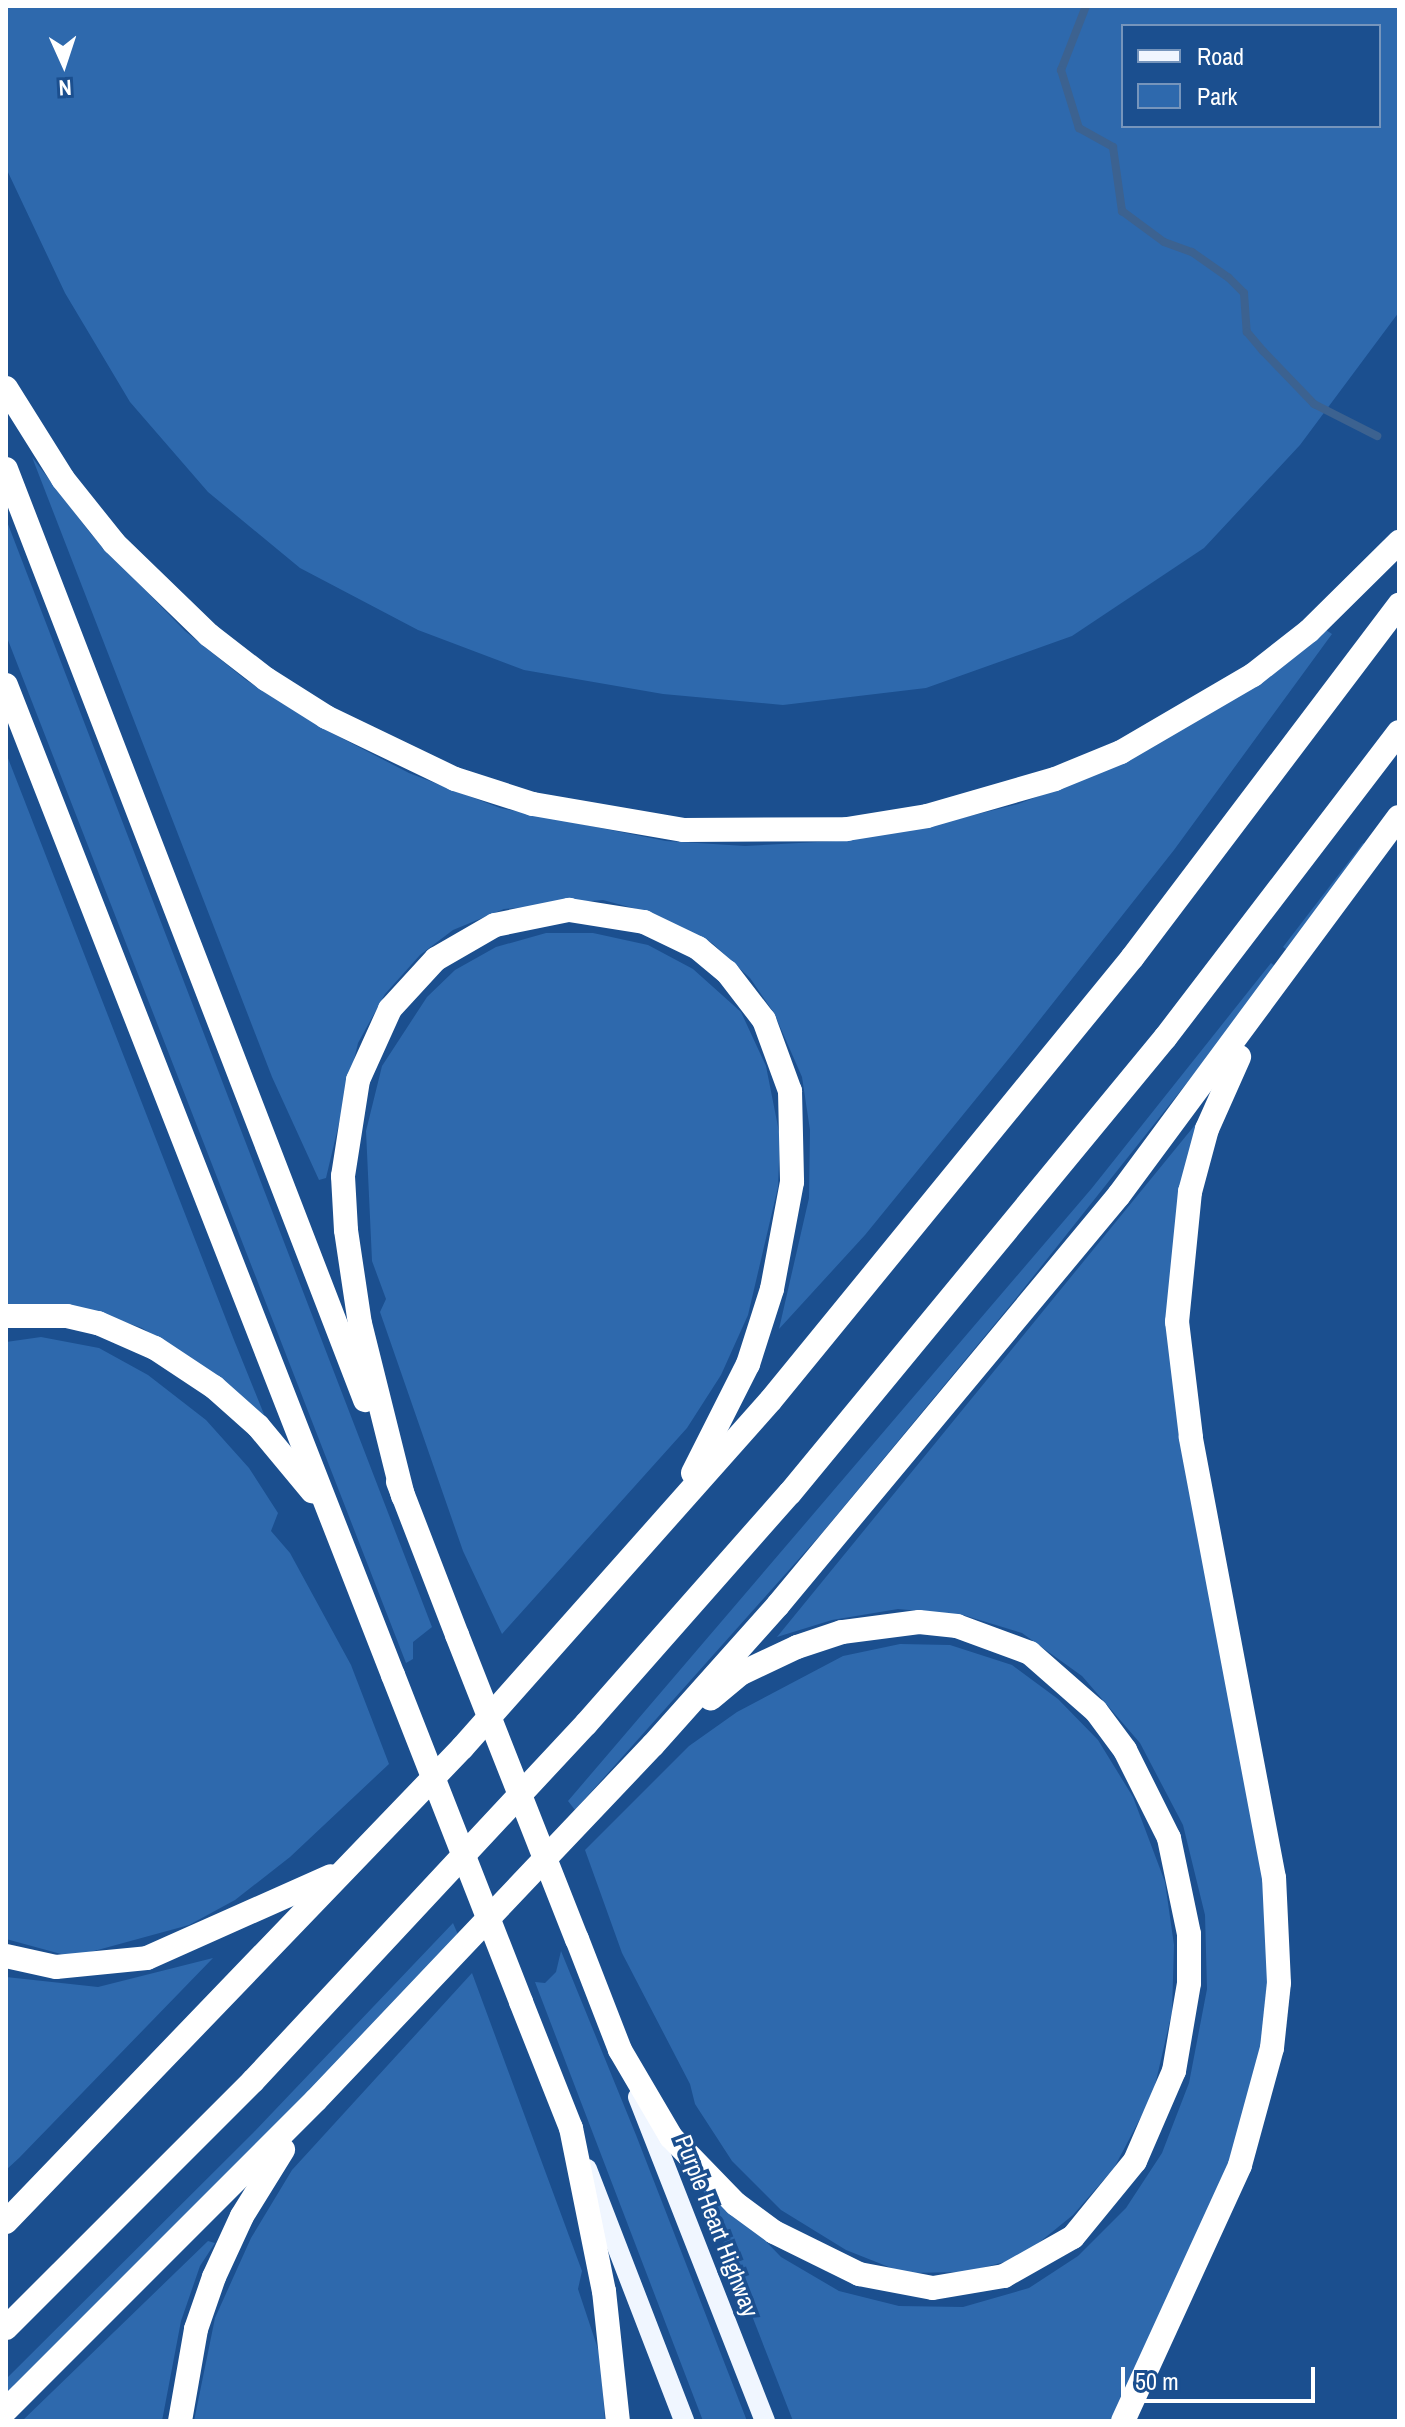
<!DOCTYPE html>
<style>
body{margin:0}
#map{position:relative;width:1405px;height:2427px;overflow:hidden;background:#1b4f8f;font-family:"Archivo Narrow",sans-serif}
div>[style]{position:absolute}
[style*='--x']{left:calc(var(--x)*1px);top:calc(var(--y)*1px);width:calc(var(--w)*1px);rotate:calc(var(--a)*1deg)}
.green>*{inset:0;background:#2e69ad}
.stream>*{height:8px;margin:-4px;padding:0 4px;transform-origin:4px;border-radius:4px;background:#3c6290}
.primary>*{height:20px;margin:-10px;padding:0 10px;transform-origin:10px;border-radius:10px;background:#f0f6ff}
.motorway>*{height:24px;margin:-12px;padding:0 12px;transform-origin:12px;border-radius:12px;background:#fff}
.motorway-bridge>*{height:24px;margin:-12px;padding:0 12px;transform-origin:12px;border-radius:12px;background:#fff}
span{translate:-50% -50%;white-space:nowrap;text-align:center;line-height:1.15;-webkit-text-stroke:7px #1b4f8f;paint-order:stroke}
.street-label{font-size:24px;color:#fff}
.frame{position:absolute;inset:0;border:8px solid #fff;pointer-events:none}
.legend{position:absolute;left:1121px;top:24px;width:260px;height:104px;box-sizing:border-box;background:#1b4f8f;border:2px solid #7695bc;margin:0;padding:10px 14px;list-style:none;font-size:24px;color:#fff}
.legend li{display:flex;align-items:center;gap:16px;height:40px}
.legend b{width:40px;border:2px solid #7695bc}
.north{position:absolute;left:24px;top:24px;width:80px;height:80px;-webkit-text-stroke:6px #1b4f8f;paint-order:stroke;rotate:177deg;font-size:22px;font-weight:700;line-height:32px;text-align:center;color:#fff}
.north::after{content:'';display:block;margin:auto;width:28px;height:36px;background:#fff;clip-path:polygon(50% 0,100% 100%,50% 72%,0 100%)}
.scale{position:absolute;left:1121px;top:2367px;width:194px;height:36px;box-sizing:border-box;border:4px solid #fff;border-top:0;padding-left:10px;font-size:24px;line-height:28px;white-space:nowrap;color:#fff;-webkit-text-stroke:6px #1b4f8f;paint-order:stroke}
</style>
<div id="map">
<div class="green">
<i style="clip-path:polygon(evenodd,6px 6px,1399px 6px,1399px 312px,1300px 445px,1204px 548px,1072px 636px,926px 688px,783px 705px,663px 694px,524px 670px,418px 630px,300px 568px,208px 492px,130px 402px,65px 293px,6px 168px,6px 6px,1123px 26px,1379px 26px,1379px 126px,1123px 126px,1123px 26px)"></i>
<i style="clip-path:polygon(32px 457px,91px 534px,185px 631px,246px 680px,322px 728px,409px 773px,500px 808px,666px 841px,745px 846px,836px 841px,930px 826px,1018px 804px,1092px 776px,1323px 628px,1332px 634px,1174px 850px,1015px 1051px,865px 1235px,779px 1329px,809px 1198px,810px 1130px,802px 1077px,774px 1013px,750px 978px,712px 943px,655px 914px,603px 900px,504px 909px,453px 930px,420px 955px,385px 994px,358px 1043px,326px 1178px,319px 1180px,272px 1077px)"></i>
<i style="clip-path:polygon(6px 519px,432px 1627px,413px 1642px,413px 1659px,406px 1663px,6px 635px)"></i>
<i style="clip-path:polygon(6px 753px,234px 1340px,274px 1439px,202px 1366px,142px 1328px,84px 1308px,6px 1307px)"></i>
<i style="clip-path:polygon(1363px 843px,1369px 847px,1290px 952px,1283px 947px)"></i>
<i style="clip-path:polygon(546px 933px,593px 933px,648px 945px,693px 969px,741px 1012px,766px 1066px,780px 1137px,778px 1187px,748px 1315px,721px 1375px,687px 1428px,502px 1634px,463px 1551px,380px 1312px,386px 1299px,372px 1261px,366px 1131px,382px 1066px,427px 997px,455px 970px,496px 947px)"></i>
<i style="clip-path:polygon(1271px 963px,1278px 968px,1013px 1302px,822px 1533px,575px 1810px,568px 1801px,1092px 1188px)"></i>
<i style="clip-path:polygon(1208px 1109px,1173px 1290px,1266px 1881px,1273px 1984px,1249px 2119px,1114px 2421px,793px 2421px,694px 2167px,781px 2257px,839px 2291px,899px 2306px,963px 2307px,1029px 2288px,1078px 2256px,1126px 2208px,1162px 2153px,1189px 2083px,1207px 1989px,1205px 1915px,1183px 1825px,1140px 1743px,1082px 1676px,1022px 1633px,963px 1615px,898px 1609px,832px 1620px,777px 1637px)"></i>
<i style="clip-path:polygon(41px 1337px,99px 1348px,148px 1375px,206px 1420px,249px 1468px,278px 1513px,271px 1531px,290px 1553px,351px 1665px,389px 1764px,290px 1857px,235px 1900px,189px 1925px,72px 1957px,6px 1939px,6px 1342px)"></i>
<i style="clip-path:polygon(900px 1644px,950px 1645px,1012px 1665px,1058px 1699px,1098px 1740px,1133px 1797px,1165px 1882px,1174px 1945px,1172px 2012px,1153px 2094px,1114px 2168px,1073px 2215px,1020px 2258px,966px 2272px,904px 2273px,846px 2250px,781px 2210px,732px 2161px,695px 2104px,690px 2084px,622px 1953px,585px 1850px,689px 1746px,737px 1712px,843px 1656px)"></i>
<i style="clip-path:polygon(453px 1923px,459px 1937px,263px 2143px,6px 2397px,6px 2379px,253px 2133px)"></i>
<i style="clip-path:polygon(561px 1951px,636px 2135px,747px 2421px,703px 2421px,535px 1982px,545px 1983px,556px 1972px)"></i>
<i style="clip-path:polygon(213px 1958px,19px 2158px,6px 2170px,6px 1977px,98px 1987px)"></i>
<i style="clip-path:polygon(472px 1973px,582px 2271px,578px 2289px,600px 2355px,605px 2421px,194px 2421px,215px 2318px,251px 2238px,292px 2170px)"></i>
<i style="clip-path:polygon(208px 2241px,215px 2243px,200px 2266px,181px 2321px,162px 2421px,22px 2421px)"></i>
</div>
<div class="stream">
<i style="--x:1086;--y:6;--w:69;--a:111.3"></i>
<i style="--x:1061;--y:70;--w:61;--a:72.8"></i>
<i style="--x:1079;--y:128;--w:39;--a:29"></i>
<i style="--x:1113;--y:147;--w:65;--a:82"></i>
<i style="--x:1122;--y:211;--w:52;--a:36.4"></i>
<i style="--x:1164;--y:242;--w:30;--a:20"></i>
<i style="--x:1192;--y:252;--w:45;--a:35.1"></i>
<i style="--x:1229;--y:278;--w:21;--a:45"></i>
<i style="--x:1244;--y:293;--w:39;--a:86"></i>
<i style="--x:1247;--y:332;--w:25;--a:50"></i>
<i style="--x:1263;--y:351;--w:74;--a:46.1"></i>
<i style="--x:1314;--y:404;--w:71;--a:26.9"></i>
</div>
<div class="primary">
<i style="--x:638;--y:2097;--w:348;--a:68.6"></i>
<i style="--x:587;--y:2169;--w:270;--a:68.9"></i>
</div>
<div class="motorway">
<i style="--x:6;--y:388;--w:107;--a:57.9"></i>
<i style="--x:63;--y:479;--w:82;--a:51.4"></i>
<i style="--x:114;--y:543;--w:132;--a:44.1"></i>
<i style="--x:209;--y:635;--w:72;--a:37.7"></i>
<i style="--x:266;--y:679;--w:71;--a:32.3"></i>
<i style="--x:326;--y:717;--w:143;--a:25.7"></i>
<i style="--x:455;--y:779;--w:82;--a:17.8"></i>
<i style="--x:533;--y:804;--w:152;--a:9.8"></i>
<i style="--x:683;--y:830;--w:164;--a:-0.3"></i>
<i style="--x:847;--y:829;--w:81;--a:-9.2"></i>
<i style="--x:927;--y:816;--w:133;--a:-16.1"></i>
<i style="--x:1055;--y:779;--w:71;--a:-22.2"></i>
<i style="--x:1121;--y:752;--w:153;--a:-30.3"></i>
<i style="--x:1253;--y:675;--w:71;--a:-38.2"></i>
<i style="--x:1309;--y:631;--w:127;--a:-44.7"></i>
<i style="--x:6;--y:469;--w:998;--a:68.91"></i>
<i style="--x:6;--y:685;--w:1063;--a:68.65"></i>
<i style="--x:6;--y:1316;--w:61;--a:0"></i>
<i style="--x:67;--y:1316;--w:32;--a:13"></i>
<i style="--x:98;--y:1323;--w:62;--a:23.7"></i>
<i style="--x:155;--y:1348;--w:71;--a:33.5"></i>
<i style="--x:214;--y:1387;--w:59;--a:41.6"></i>
<i style="--x:258;--y:1426;--w:85;--a:50.3"></i>
<i style="--x:398;--y:1482;--w:164;--a:68.9"></i>
<i style="--x:403;--y:1496;--w:177;--a:-104"></i>
<i style="--x:360;--y:1324;--w:95;--a:-98.5"></i>
<i style="--x:346;--y:1230;--w:54;--a:-93.2"></i>
<i style="--x:343;--y:1176;--w:97;--a:-81.1"></i>
<i style="--x:358;--y:1080;--w:78;--a:-65.7"></i>
<i style="--x:390;--y:1009;--w:68;--a:-47.4"></i>
<i style="--x:436;--y:959;--w:68;--a:-30"></i>
<i style="--x:495;--y:925;--w:76;--a:-11.5"></i>
<i style="--x:569;--y:910;--w:76;--a:9.1"></i>
<i style="--x:644;--y:922;--w:60;--a:25.7"></i>
<i style="--x:698;--y:948;--w:38;--a:40"></i>
<i style="--x:727;--y:972;--w:61;--a:52.4"></i>
<i style="--x:764;--y:1020;--w:76;--a:69.9"></i>
<i style="--x:790;--y:1091;--w:91;--a:88.7"></i>
<i style="--x:792;--y:1182;--w:109;--a:100.6"></i>
<i style="--x:772;--y:1289;--w:79;--a:107.7"></i>
<i style="--x:748;--y:1364;--w:122;--a:116.8"></i>
<i style="--x:577;--y:1939;--w:119;--a:68.8"></i>
<i style="--x:620;--y:2050;--w:101;--a:59.6"></i>
<i style="--x:671;--y:2137;--w:93;--a:45.9"></i>
<i style="--x:736;--y:2204;--w:47;--a:36.4"></i>
<i style="--x:774;--y:2232;--w:95;--a:26.3"></i>
<i style="--x:859;--y:2274;--w:75;--a:10.7"></i>
<i style="--x:933;--y:2288;--w:72;--a:-9.6"></i>
<i style="--x:1004;--y:2276;--w:79;--a:-29.5"></i>
<i style="--x:1073;--y:2237;--w:98;--a:-50.8"></i>
<i style="--x:1135;--y:2161;--w:98;--a:-66.6"></i>
<i style="--x:1174;--y:2071;--w:89;--a:-80.3"></i>
<i style="--x:1189;--y:1983;--w:49;--a:-90"></i>
<i style="--x:1189;--y:1934;--w:98;--a:-101.8"></i>
<i style="--x:1169;--y:1838;--w:98;--a:-116.6"></i>
<i style="--x:1125;--y:1750;--w:49;--a:-126.6"></i>
<i style="--x:1096;--y:1711;--w:88;--a:-138.7"></i>
<i style="--x:1030;--y:1653;--w:78;--a:-159.7"></i>
<i style="--x:957;--y:1626;--w:38;--a:-174"></i>
<i style="--x:919;--y:1622;--w:78;--a:172.6"></i>
<i style="--x:842;--y:1632;--w:47;--a:161.6"></i>
<i style="--x:797;--y:1647;--w:63;--a:154.7"></i>
<i style="--x:740;--y:1674;--w:38;--a:140"></i>
<i style="--x:6;--y:1956;--w:51;--a:12.4"></i>
<i style="--x:56;--y:1967;--w:91;--a:-5.6"></i>
<i style="--x:147;--y:1958;--w:201;--a:-24"></i>
<i style="--x:521;--y:2002;--w:136;--a:68.4"></i>
<i style="--x:571;--y:2128;--w:166;--a:78.6"></i>
<i style="--x:604;--y:2291;--w:131;--a:83.9"></i>
<i style="--x:6;--y:2222;--w:658;--a:-46.11"></i>
<i style="--x:462;--y:1748;--w:465;--a:-48.4"></i>
<i style="--x:771;--y:1400;--w:571;--a:-50.76"></i>
<i style="--x:1132;--y:958;--w:443;--a:-52.9"></i>
<i style="--x:6;--y:2328;--w:349;--a:-45"></i>
<i style="--x:253;--y:2081;--w:488;--a:-47"></i>
<i style="--x:586;--y:1724;--w:308;--a:-48.6"></i>
<i style="--x:790;--y:1493;--w:590;--a:-50.51"></i>
<i style="--x:1165;--y:1038;--w:385;--a:-52.6"></i>
<i style="--x:6;--y:2410;--w:438;--a:-45"></i>
<i style="--x:316;--y:2100;--w:489;--a:-46.5"></i>
<i style="--x:653;--y:1745;--w:188;--a:-48.2"></i>
<i style="--x:778;--y:1605;--w:533;--a:-50.25"></i>
<i style="--x:1119;--y:1195;--w:470;--a:-53.5"></i>
<i style="--x:180;--y:2421;--w:93;--a:-80.1"></i>
<i style="--x:196;--y:2329;--w:55;--a:-70.9"></i>
<i style="--x:214;--y:2277;--w:67;--a:-65.3"></i>
<i style="--x:242;--y:2216;--w:78;--a:-58.2"></i>
<i style="--x:1123;--y:2421;--w:281;--a:-65.4"></i>
<i style="--x:1240;--y:2165;--w:121;--a:-74.7"></i>
<i style="--x:1272;--y:2048;--w:65;--a:-83.9"></i>
<i style="--x:1279;--y:1983;--w:105;--a:-92.7"></i>
<i style="--x:1274;--y:1878;--w:449;--a:-100.7"></i>
<i style="--x:1191;--y:1437;--w:116;--a:-96.9"></i>
<i style="--x:1177;--y:1322;--w:131;--a:-84.3"></i>
<i style="--x:1190;--y:1192;--w:65;--a:-74.9"></i>
<i style="--x:1207;--y:1129;--w:79;--a:-66"></i>
</div>
<div class="motorway-bridge">
<i style="--x:457;--y:1635;--w:327;--a:68.5"></i>
<i style="--x:393;--y:1675;--w:351;--a:68.6"></i>
</div>
<div class="street-label">
<span style="left:717px;top:2226px;rotate:69deg">Purple Heart Highway</span>
</div>
<div class="frame"></div>
<ul class="legend">
<li><b style="height:10px;background:#f0f6ff"></b>Road</li>
<li><b style="height:22px;background:#2e69ad"></b>Park</li>
</ul>
<div class="north">N</div>
<div class="scale">50 m</div>
</div>
